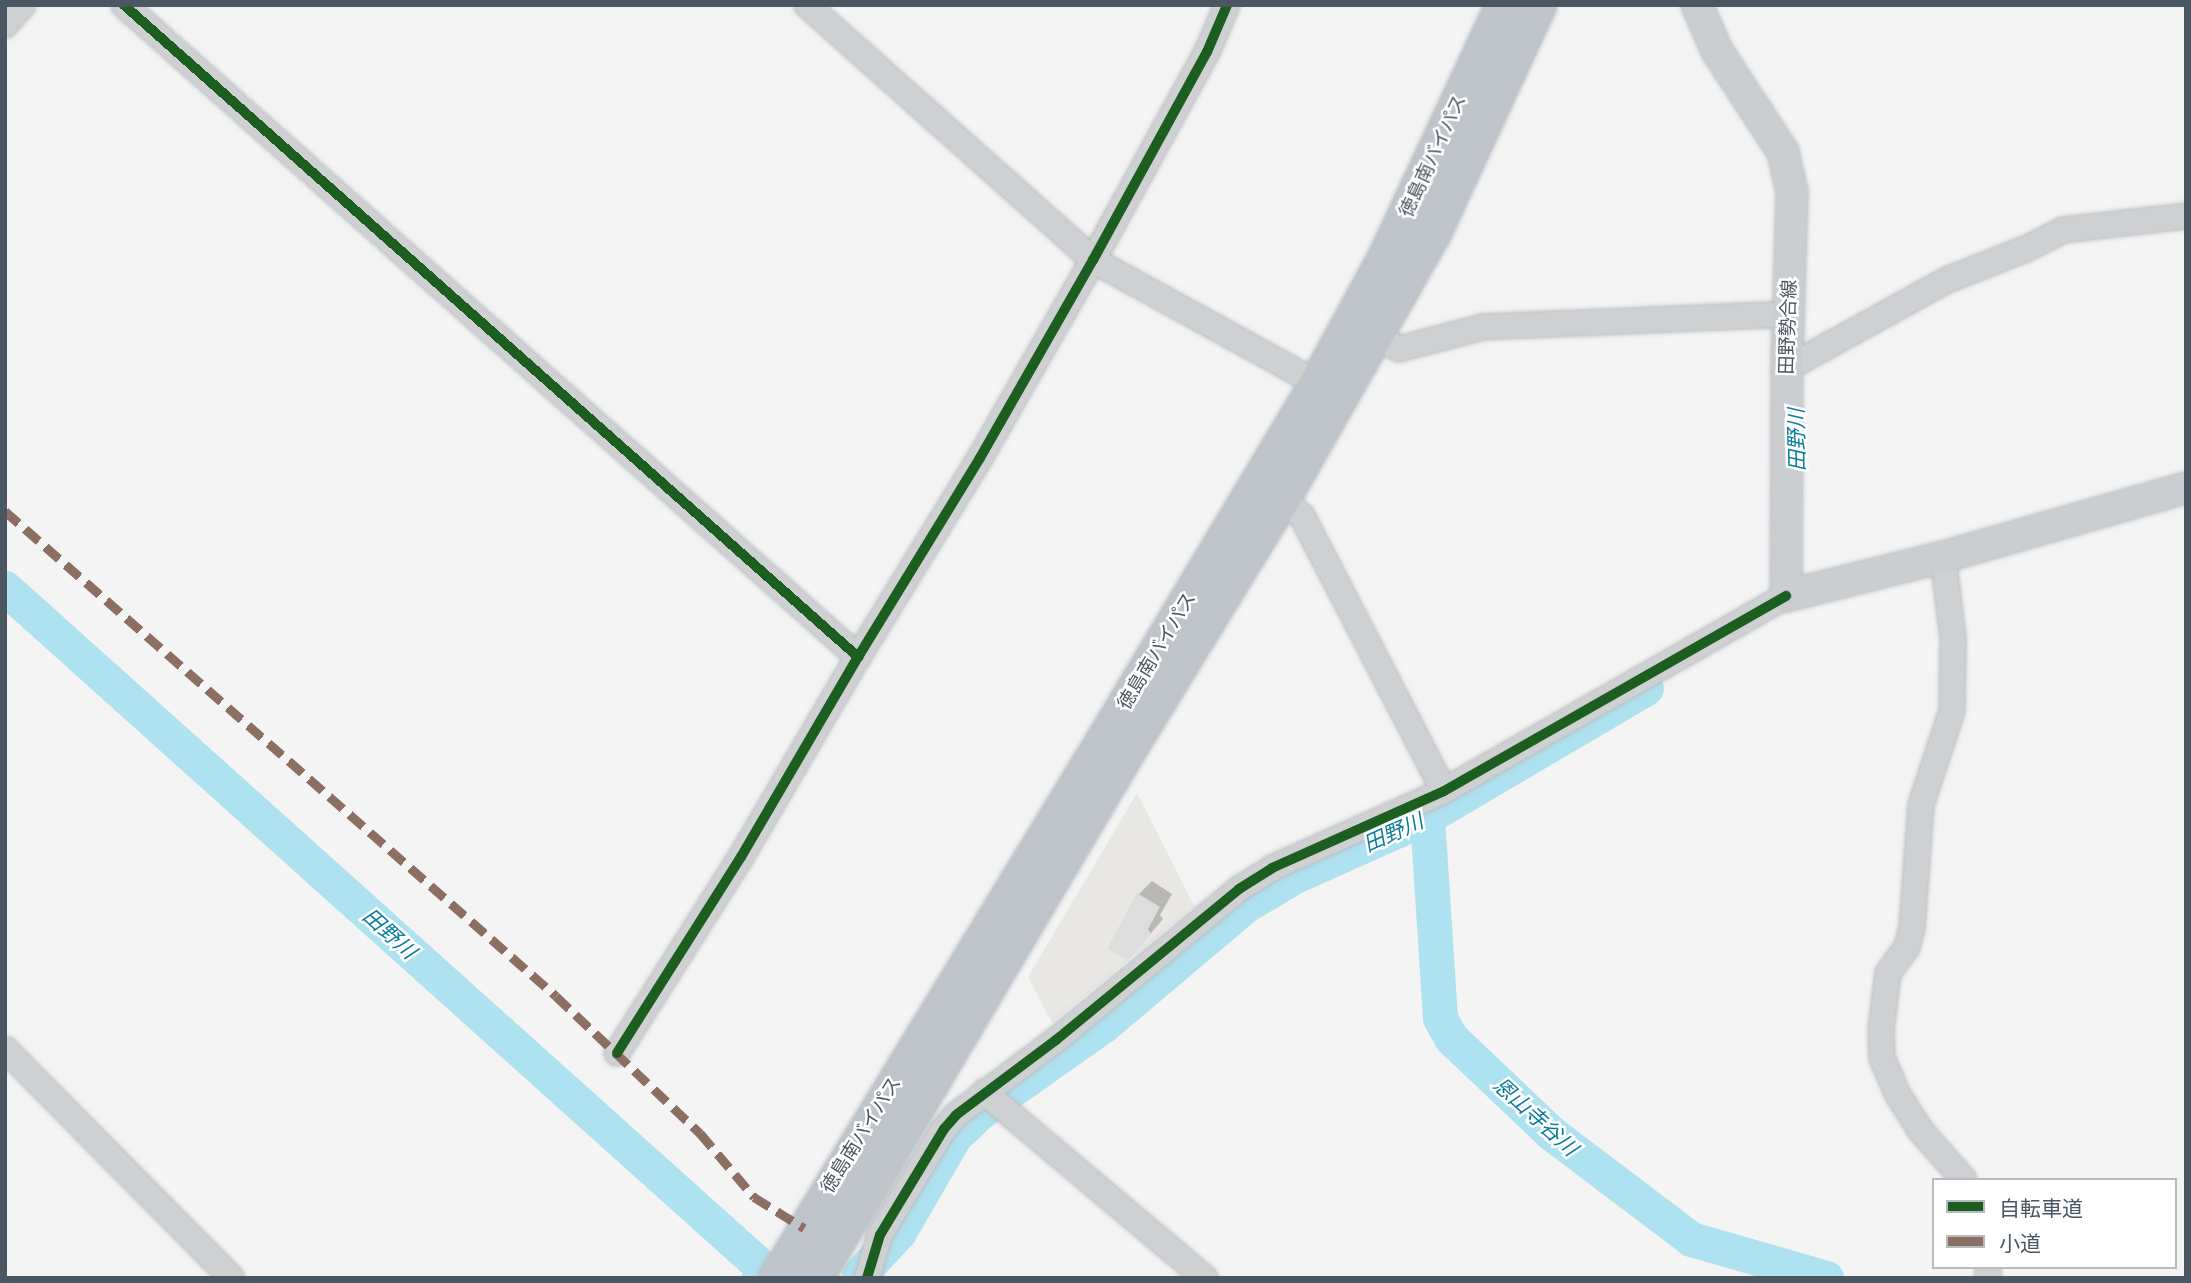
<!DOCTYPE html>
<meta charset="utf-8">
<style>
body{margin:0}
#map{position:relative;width:2191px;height:1283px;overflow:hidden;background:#f4f4f4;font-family:"Open Sans","Noto Sans JP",sans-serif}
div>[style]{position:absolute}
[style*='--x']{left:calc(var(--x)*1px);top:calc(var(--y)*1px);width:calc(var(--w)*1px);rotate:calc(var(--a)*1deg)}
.commercial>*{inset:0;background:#e8e7e3}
.shadow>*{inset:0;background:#0003}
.stream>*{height:6px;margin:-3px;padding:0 3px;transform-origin:3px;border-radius:3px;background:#aee2f0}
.river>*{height:35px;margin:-17.5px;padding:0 17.5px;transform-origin:17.5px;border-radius:17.5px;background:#aee2f0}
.building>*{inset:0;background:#ddddde}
.roads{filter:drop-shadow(0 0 2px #b9bec3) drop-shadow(0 0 2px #b9bec3)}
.minor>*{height:24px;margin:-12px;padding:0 12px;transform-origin:12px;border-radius:12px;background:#ced0d2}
.major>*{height:30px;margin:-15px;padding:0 15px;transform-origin:15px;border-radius:15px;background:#caced1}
.highway>*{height:35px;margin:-17.5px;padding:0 17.5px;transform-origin:17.5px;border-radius:17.5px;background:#bec4c9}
.quiet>*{height:9px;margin-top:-4.5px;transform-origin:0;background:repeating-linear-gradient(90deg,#8d6e63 0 18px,transparent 0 27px)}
.cycleway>*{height:10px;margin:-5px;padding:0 5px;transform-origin:5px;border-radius:5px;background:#1b5e20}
span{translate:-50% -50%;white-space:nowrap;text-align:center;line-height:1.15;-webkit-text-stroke:5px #fff;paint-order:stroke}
.street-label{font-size:19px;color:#4a5661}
.water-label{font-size:21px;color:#0c7c9b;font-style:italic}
.frame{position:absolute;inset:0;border:7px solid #4a5661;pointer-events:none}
.legend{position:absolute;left:1932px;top:1178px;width:245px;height:91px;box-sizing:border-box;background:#fff;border:2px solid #b7bbc0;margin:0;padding:9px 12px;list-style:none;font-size:21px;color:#4a5661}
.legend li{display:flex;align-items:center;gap:14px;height:35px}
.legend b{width:35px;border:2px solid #b7bbc0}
</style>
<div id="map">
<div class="commercial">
<i style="clip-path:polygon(1137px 793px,1194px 906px,1052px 1023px,1028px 977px)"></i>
</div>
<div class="shadow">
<i style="clip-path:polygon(1152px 881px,1172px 894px,1160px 915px,1163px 919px,1141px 945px,1139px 894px)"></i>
</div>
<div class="stream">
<i style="--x:744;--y:1278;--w:21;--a:-65"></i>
</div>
<div class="river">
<i style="--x:5;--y:588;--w:1033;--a:41.9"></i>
<i style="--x:1427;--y:817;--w:201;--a:86.3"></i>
<i style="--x:1440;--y:1018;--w:23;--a:61"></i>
<i style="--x:1451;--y:1038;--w:138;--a:43.5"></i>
<i style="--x:1551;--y:1133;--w:176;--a:37.1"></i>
<i style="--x:1691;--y:1239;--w:141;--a:16.1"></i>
<i style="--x:859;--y:1275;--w:59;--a:-47.1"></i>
<i style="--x:899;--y:1232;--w:110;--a:-59.9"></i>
<i style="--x:954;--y:1137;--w:35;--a:-44"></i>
<i style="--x:979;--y:1113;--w:154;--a:-35.2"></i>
<i style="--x:1105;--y:1024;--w:185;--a:-40.2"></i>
<i style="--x:1246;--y:905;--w:57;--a:-30.6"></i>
<i style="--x:1295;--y:876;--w:145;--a:-24.1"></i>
<i style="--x:1427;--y:817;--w:254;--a:-30.5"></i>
</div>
<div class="building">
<i style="clip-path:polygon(1137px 893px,1160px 907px,1148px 929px,1151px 934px,1128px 960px,1107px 949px)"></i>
</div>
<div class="roads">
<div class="minor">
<i style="--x:124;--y:5;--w:982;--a:41.61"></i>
<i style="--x:807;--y:5;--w:383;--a:41.7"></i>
<i style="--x:1093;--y:260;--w:256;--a:28.8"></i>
<i style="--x:5;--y:25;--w:27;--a:-48"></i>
<i style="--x:1374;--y:335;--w:29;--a:29"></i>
<i style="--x:1399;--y:349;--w:86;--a:-14.8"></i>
<i style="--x:1482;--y:327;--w:306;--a:-2.4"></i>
<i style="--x:1787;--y:362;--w:15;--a:-8"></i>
<i style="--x:1802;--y:360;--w:166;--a:-28.9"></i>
<i style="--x:1947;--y:280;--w:87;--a:-21.6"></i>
<i style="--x:2028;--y:248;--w:39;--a:-27"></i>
<i style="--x:2063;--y:230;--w:124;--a:-6.5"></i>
<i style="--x:1282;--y:498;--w:27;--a:42"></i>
<i style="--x:1302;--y:516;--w:309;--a:62.7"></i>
<i style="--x:1943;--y:557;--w:83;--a:83"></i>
<i style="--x:1953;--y:639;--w:72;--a:90.8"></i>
<i style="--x:1952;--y:711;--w:99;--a:108.3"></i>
<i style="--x:1921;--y:805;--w:123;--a:94.2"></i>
<i style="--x:1912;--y:928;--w:20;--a:105"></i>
<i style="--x:1907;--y:947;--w:32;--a:126"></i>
<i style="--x:1888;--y:973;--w:57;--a:97"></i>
<i style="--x:1881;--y:1030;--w:28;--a:88"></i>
<i style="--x:1882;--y:1058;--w:40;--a:66.6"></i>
<i style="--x:1898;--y:1095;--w:43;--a:57.4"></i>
<i style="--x:1921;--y:1131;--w:65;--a:48.7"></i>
<i style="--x:5;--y:1049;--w:322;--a:45.3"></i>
<i style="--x:617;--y:1053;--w:232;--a:-57.7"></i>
<i style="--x:741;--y:857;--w:232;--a:-59.7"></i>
<i style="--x:858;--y:657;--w:233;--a:-58.5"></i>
<i style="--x:980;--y:458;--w:228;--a:-60.3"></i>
<i style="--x:1093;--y:260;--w:237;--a:-61.3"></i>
<i style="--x:1207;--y:52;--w:51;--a:-66.9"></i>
<i style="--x:984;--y:1092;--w:289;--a:40.1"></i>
<i style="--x:867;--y:1278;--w:45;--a:-73.2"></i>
<i style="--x:880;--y:1235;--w:124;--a:-58.9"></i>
<i style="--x:944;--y:1129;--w:18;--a:-49"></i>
<i style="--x:956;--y:1115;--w:125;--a:-36.9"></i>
<i style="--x:1056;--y:1040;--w:237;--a:-39.5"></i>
<i style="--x:1239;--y:889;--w:39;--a:-32"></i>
<i style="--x:1272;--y:868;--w:188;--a:-24.1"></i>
<i style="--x:1444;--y:791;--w:394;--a:-29.7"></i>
<i style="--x:1988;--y:1278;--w:11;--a:-90"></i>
</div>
<div class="major">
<i style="--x:1697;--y:5;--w:50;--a:66.5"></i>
<i style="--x:1717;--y:51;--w:121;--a:56.8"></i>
<i style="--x:1783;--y:152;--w:41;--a:77.3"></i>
<i style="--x:1792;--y:192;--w:170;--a:91.7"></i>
<i style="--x:1787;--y:362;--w:234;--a:90.2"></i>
<i style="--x:1786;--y:596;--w:162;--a:-14"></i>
<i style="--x:1943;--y:557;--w:253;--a:-15.9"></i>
</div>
<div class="highway">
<i style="--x:776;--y:1278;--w:635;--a:-58.66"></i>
<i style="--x:1106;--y:736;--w:411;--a:-59.1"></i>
<i style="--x:1317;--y:383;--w:142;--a:-61.5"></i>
<i style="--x:1385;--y:258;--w:279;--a:-65"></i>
<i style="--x:815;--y:1278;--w:618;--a:-59.37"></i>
<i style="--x:1130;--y:746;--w:291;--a:-58.5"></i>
<i style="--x:1282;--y:498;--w:306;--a:-60.4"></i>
<i style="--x:1433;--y:232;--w:250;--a:-65.2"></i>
</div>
</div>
<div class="quiet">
<i style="--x:5;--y:511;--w:734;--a:41.35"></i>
<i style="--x:556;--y:996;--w:199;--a:43.6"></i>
<i style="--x:700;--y:1133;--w:84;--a:49.8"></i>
<i style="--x:754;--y:1197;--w:59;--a:31.8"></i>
</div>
<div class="cycleway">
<i style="--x:124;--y:5;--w:982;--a:41.61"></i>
<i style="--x:617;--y:1053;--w:232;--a:-57.7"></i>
<i style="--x:741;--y:857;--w:232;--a:-59.7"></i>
<i style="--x:858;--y:657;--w:233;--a:-58.5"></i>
<i style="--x:980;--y:458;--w:228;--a:-60.3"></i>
<i style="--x:1093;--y:260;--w:237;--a:-61.3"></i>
<i style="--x:1207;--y:52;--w:51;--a:-66.9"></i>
<i style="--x:867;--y:1278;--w:45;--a:-73.2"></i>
<i style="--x:880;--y:1235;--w:124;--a:-58.9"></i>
<i style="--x:944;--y:1129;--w:18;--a:-49"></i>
<i style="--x:956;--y:1115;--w:125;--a:-36.9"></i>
<i style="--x:1056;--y:1040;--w:237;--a:-39.5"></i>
<i style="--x:1239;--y:889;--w:39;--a:-32"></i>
<i style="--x:1272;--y:868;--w:188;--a:-24.1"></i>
<i style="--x:1444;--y:791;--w:394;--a:-29.7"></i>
</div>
<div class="street-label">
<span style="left:1433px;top:156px;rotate:-65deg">徳島南バイパス</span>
<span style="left:1788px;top:327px;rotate:-88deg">田野勢合線</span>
<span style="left:1157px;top:651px;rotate:-59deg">徳島南バイパス</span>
<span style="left:861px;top:1135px;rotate:-58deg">徳島南バイパス</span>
</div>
<div class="water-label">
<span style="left:1796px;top:440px;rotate:-91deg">田野川</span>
<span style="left:1393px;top:832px;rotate:-24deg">田野川</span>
<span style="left:390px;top:933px;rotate:42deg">田野川</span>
<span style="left:1536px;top:1116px;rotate:42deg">恩山寺谷川</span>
</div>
<div class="frame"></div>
<ul class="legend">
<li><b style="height:9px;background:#1b5e20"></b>自転車道</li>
<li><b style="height:9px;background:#8d6e63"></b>小道</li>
</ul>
</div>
